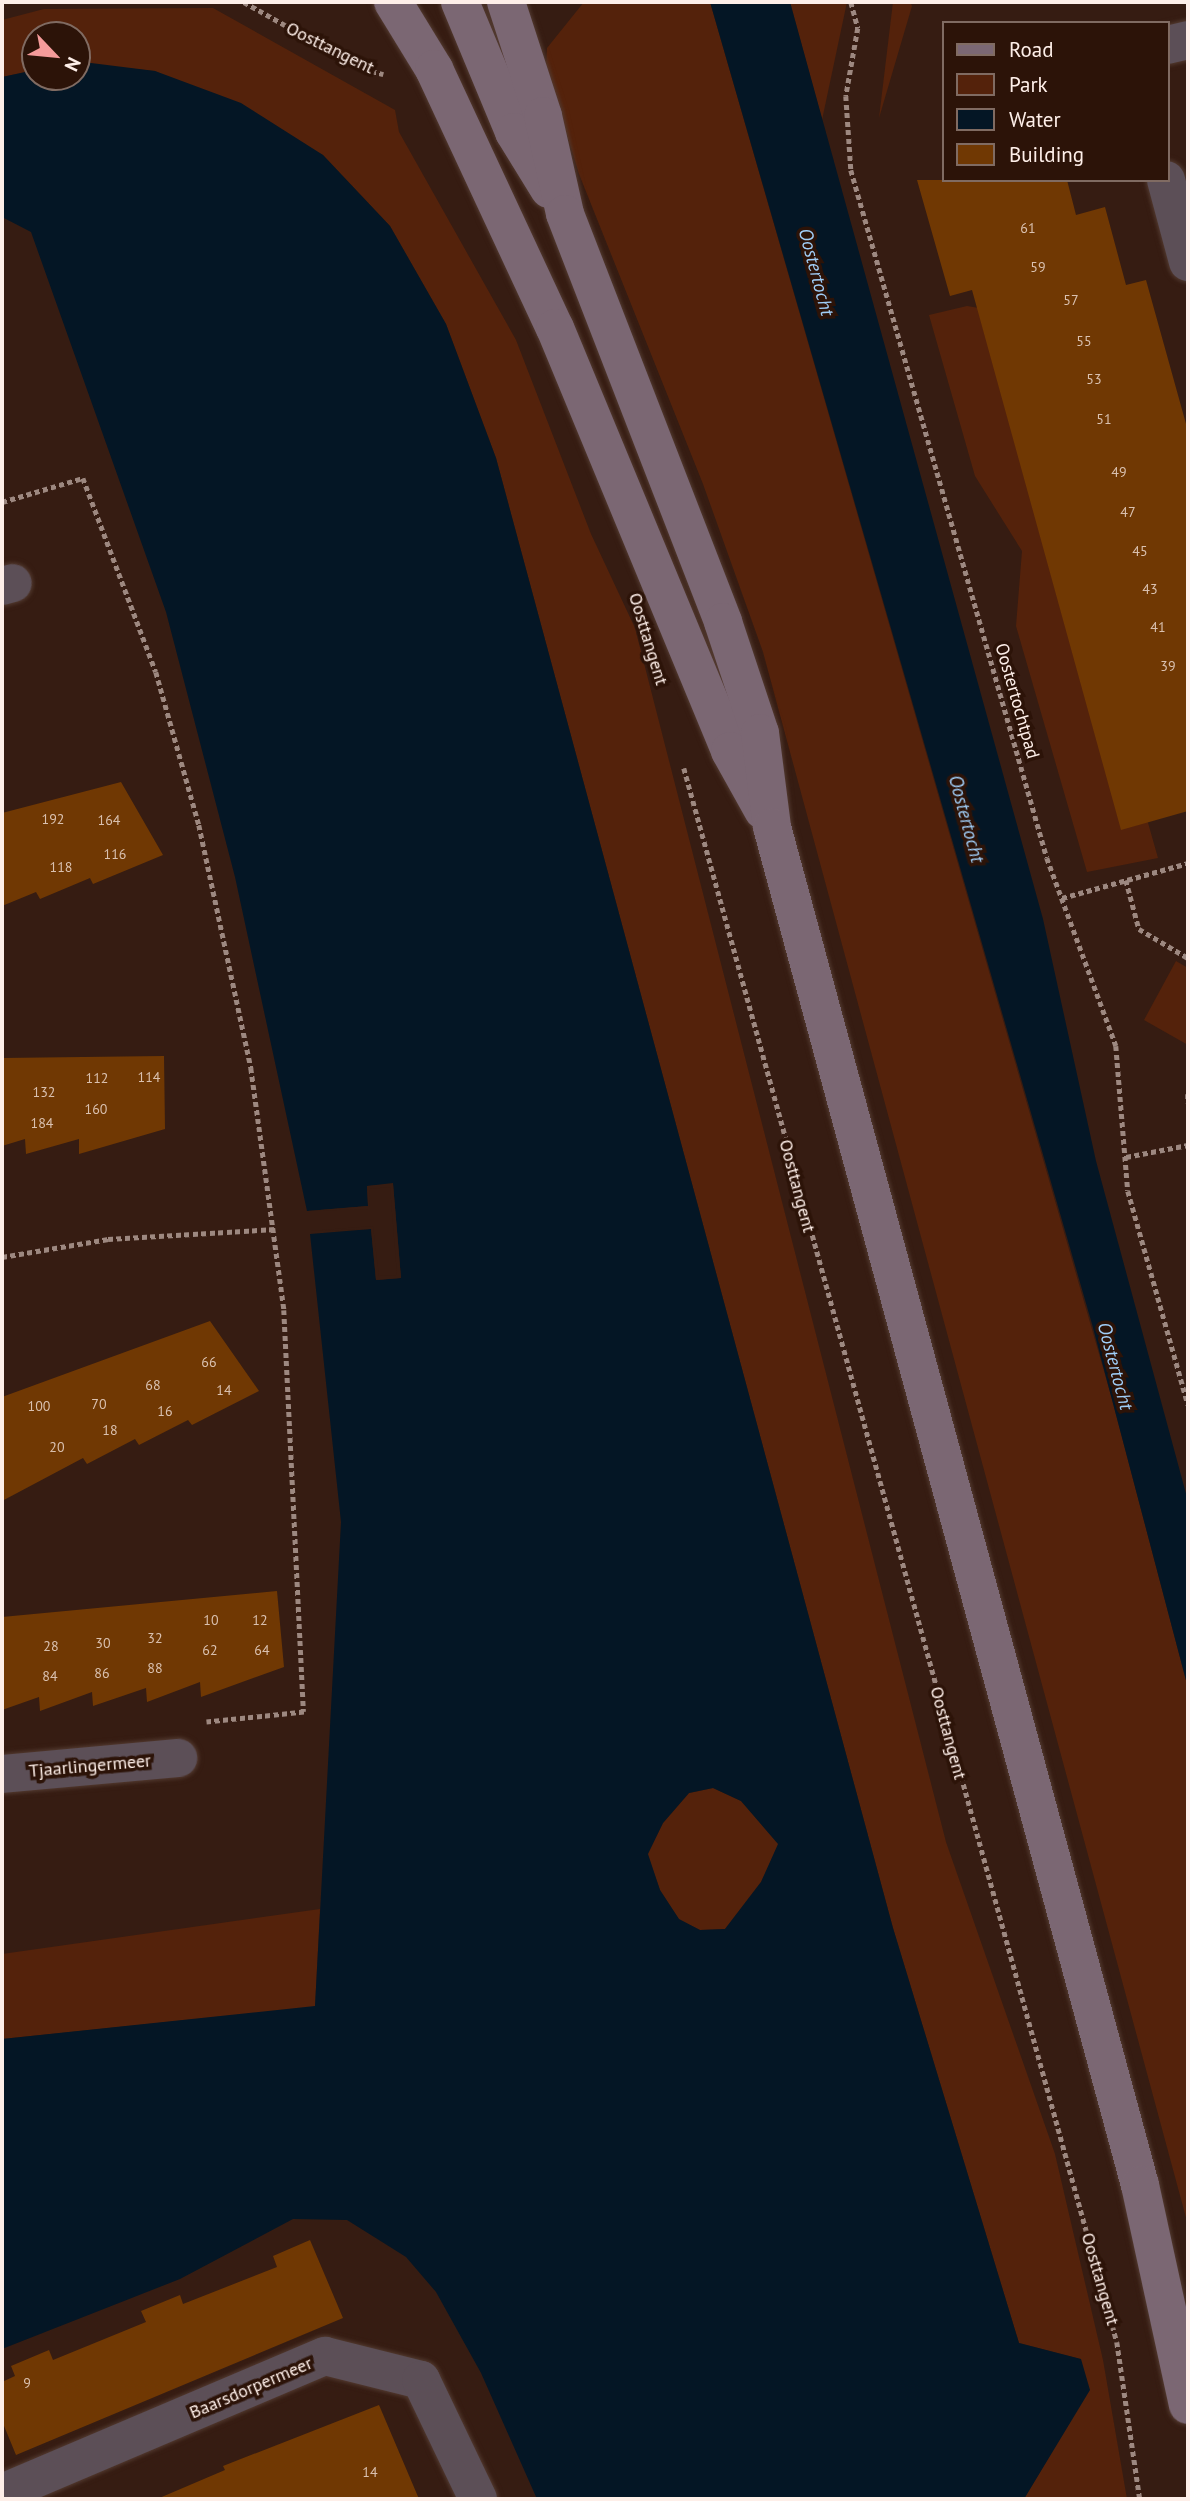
<!DOCTYPE html>
<style>
body{margin:0}
#map{position:relative;width:1190px;height:2501px;overflow:hidden;background:#361c12;font-family:"PT Sans",sans-serif}
div>[style]{position:absolute}
[style*='--x']{left:calc(var(--x)*1px);top:calc(var(--y)*1px);width:calc(var(--w)*1px);rotate:calc(var(--a)*1deg)}
.green>*{inset:0;background:#54220b}
.water>*{inset:0;background:#041625}
.pier>*{inset:0;background:#361c12}
.building>*{inset:0;background:#703803}
.path>*{height:4.5px;margin-top:-2.25px;transform-origin:0;background:repeating-linear-gradient(90deg,#9d8880 0 5px,transparent 0 8.5px)}
.roads{filter:drop-shadow(0 0 2px #523a30) drop-shadow(0 0 2px #523a30)}
.street>*{height:38px;margin:-19px;padding:0 19px;transform-origin:19px;border-radius:19px;background:#5c4f57}
.secondary>*{height:38px;margin:-19px;padding:0 19px;transform-origin:19px;border-radius:19px;background:#7b6773}
span{translate:-50% -50%;white-space:nowrap;text-align:center;line-height:1.15;-webkit-text-stroke:7px #2c1308;paint-order:stroke}
.number-label{font-size:14px;color:#dac1b0}
.number-label span{-webkit-text-stroke-width:0}
.street-label{font-size:18px;color:#feefe9}
.water-label{font-size:19px;color:#a0cef8;font-style:italic}
.frame{position:absolute;inset:0;border:4px solid #feefe9;pointer-events:none}
.legend{position:absolute;left:942px;top:21px;width:228px;height:161px;box-sizing:border-box;background:#2c1308;border:2px solid #806b62;margin:0;padding:9px 12px;list-style:none;font-size:21px;color:#feefe9}
.legend li{display:flex;align-items:center;gap:14px;height:35px}
.legend b{width:35px;border:2px solid #806b62}
.north{position:absolute;left:21px;top:21px;width:70px;height:70px;box-sizing:border-box;background:#2c1308;border:2px solid #806b62;border-radius:50%;rotate:116deg;font-size:19px;font-weight:700;line-height:28px;text-align:center;color:#feefe9}
.north::after{content:'';display:block;margin:auto;width:24px;height:32px;background:#f59b9a;clip-path:polygon(50% 0,100% 100%,50% 72%,0 100%)}
</style>
<div id="map">
<div class="green">
<i style="clip-path:polygon(584px 2px,710px 2px,1112px 1399px,1188px 1688px,1188px 2225px,763px 652px,703px 484px,579px 174px,546px 66px,547px 48px)"></i>
<i style="clip-path:polygon(790px 2px,847px 2px,822px 120px)"></i>
<i style="clip-path:polygon(893px 2px,910px 2px,912px 6px,879px 118px)"></i>
<i style="clip-path:polygon(213px 8px,395px 110px,399px 132px,516px 340px,591px 534px,635px 628px,946px 1842px,1055px 2154px,1103px 2360px,1127px 2499px,1024px 2499px,1089px 2389px,1080px 2359px,1019px 2343px,893px 1928px,496px 458px,446px 324px,390px 226px,323px 155px,155px 71px,77px 63px,77px 35px,35px 35px,35px 70px,2px 77px,2px 20px,44px 9px)"></i>
<i style="clip-path:polygon(967px 306px,1003px 312px,1158px 858px,1087px 872px,1016px 626px,1022px 551px,975px 476px,929px 315px)"></i>
<i style="clip-path:polygon(1176px 961px,1188px 968px,1188px 1045px,1144px 1020px)"></i>
<i style="clip-path:polygon(713px 1788px,741px 1801px,779px 1844px,761px 1882px,725px 1929px,700px 1930px,679px 1920px,660px 1890px,647px 1854px,663px 1823px,689px 1793px)"></i>
<i style="clip-path:polygon(320px 1909px,315px 2007px,2px 2039px,2px 1954px)"></i>
</div>
<div class="water">
<i style="clip-path:polygon(710px 2px,790px 2px,1043px 919px,1096px 1161px,1188px 1501px,1188px 1688px,1092px 1324px)"></i>
<i style="clip-path:polygon(evenodd,83px 62px,155px 71px,241px 103px,323px 155px,390px 226px,446px 324px,496px 458px,893px 1928px,1019px 2343px,1081px 2359px,1090px 2390px,1024px 2499px,537px 2499px,481px 2373px,436px 2292px,406px 2257px,347px 2220px,293px 2219px,180px 2279px,2px 2349px,2px 2039px,315px 2006px,341px 1522px,310px 1234px,371px 1229px,376px 1280px,401px 1278px,393px 1184px,367px 1186px,368px 1206px,307px 1211px,235px 877px,166px 612px,31px 232px,2px 217px,2px 77px,35px 70px,35px 77px,77px 77px,77px 63px,83px 62px,713px 1788px,741px 1801px,778px 1844px,761px 1882px,725px 1929px,700px 1930px,679px 1919px,660px 1890px,648px 1854px,663px 1823px,689px 1793px,713px 1788px)"></i>
</div>
<div class="pier">
<i style="clip-path:polygon(393px 1183px,401px 1278px,376px 1280px,371px 1229px,309px 1231px,373px 1226px,379px 1276px,397px 1275px,390px 1187px,370px 1189px,369px 1209px,307px 1211px,368px 1206px,367px 1186px)"></i>
</div>
<div class="building">
<i style="clip-path:polygon(917px 180px,1067px 180px,1076px 215px,1105px 207px,1126px 285px,1146px 280px,1188px 431px,1188px 811px,1121px 830px,972px 290px,950px 296px)"></i>
<i style="clip-path:polygon(121px 782px,163px 855px,93px 884px,90px 878px,40px 899px,36px 892px,2px 906px,2px 813px)"></i>
<i style="clip-path:polygon(164px 1056px,165px 1129px,79px 1154px,79px 1139px,26px 1154px,25px 1139px,2px 1146px,2px 1058px)"></i>
<i style="clip-path:polygon(210px 1321px,259px 1391px,192px 1425px,188px 1420px,139px 1445px,135px 1439px,87px 1464px,83px 1458px,2px 1501px,2px 1397px)"></i>
<i style="clip-path:polygon(277px 1591px,284px 1667px,201px 1697px,200px 1682px,147px 1702px,146px 1688px,93px 1706px,92px 1692px,40px 1711px,39px 1697px,2px 1710px,2px 1617px)"></i>
<i style="clip-path:polygon(310px 2240px,343px 2318px,16px 2455px,2px 2421px,2px 2382px,15px 2376px,11px 2366px,49px 2350px,53px 2360px,146px 2322px,141px 2311px,180px 2295px,183px 2304px,277px 2267px,273px 2256px)"></i>
<i style="clip-path:polygon(379px 2405px,419px 2499px,157px 2499px,225px 2470px,223px 2466px)"></i>
</div>
<div class="path">
<i style="--x:244;--y:2;--w:137;--a:29.4"></i>
<i style="--x:363;--y:69;--w:21;--a:14"></i>
<i style="--x:851;--y:2;--w:27;--a:75"></i>
<i style="--x:858;--y:28;--w:69;--a:100"></i>
<i style="--x:846;--y:96;--w:74;--a:86.1"></i>
<i style="--x:851;--y:170;--w:715;--a:74.1"></i>
<i style="--x:1047;--y:858;--w:200;--a:69.8"></i>
<i style="--x:1116;--y:1046;--w:145;--a:85.3"></i>
<i style="--x:1128;--y:1191;--w:222;--a:74.3"></i>
<i style="--x:2;--y:502;--w:84;--a:-16.5"></i>
<i style="--x:83;--y:478;--w:207;--a:69.4"></i>
<i style="--x:156;--y:672;--w:159;--a:74.3"></i>
<i style="--x:199;--y:825;--w:249;--a:77.9"></i>
<i style="--x:251;--y:1068;--w:244;--a:82.2"></i>
<i style="--x:284;--y:1310;--w:402;--a:87.2"></i>
<i style="--x:304;--y:1712;--w:98;--a:174.1"></i>
<i style="--x:684;--y:768;--w:1632;--a:74.62"></i>
<i style="--x:1117;--y:2342;--w:159;--a:81.7"></i>
<i style="--x:1126;--y:880;--w:51;--a:75.1"></i>
<i style="--x:1139;--y:929;--w:57;--a:30.6"></i>
<i style="--x:1062;--y:898;--w:131;--a:-15.5"></i>
<i style="--x:1188;--y:1094;--w:9;--a:90"></i>
<i style="--x:1126;--y:1157;--w:63;--a:-11"></i>
<i style="--x:2;--y:1257;--w:108;--a:-9.6"></i>
<i style="--x:108;--y:1239;--w:168;--a:-3.4"></i>
</div>
<div class="roads">
<div class="street">
<i style="--x:1167;--y:45;--w:22;--a:-13"></i>
<i style="--x:1166;--y:180;--w:85;--a:75"></i>
<i style="--x:2;--y:586;--w:11;--a:-15"></i>
<i style="--x:2;--y:1774;--w:177;--a:-5.2"></i>
<i style="--x:2;--y:2493;--w:351;--a:-23"></i>
<i style="--x:325;--y:2356;--w:99;--a:14"></i>
<i style="--x:421;--y:2380;--w:132;--a:64.4"></i>
</div>
<div class="secondary">
<i style="--x:393;--y:2;--w:79;--a:58.5"></i>
<i style="--x:434;--y:69;--w:286;--a:65"></i>
<i style="--x:555;--y:328;--w:458;--a:67.5"></i>
<i style="--x:730;--y:751;--w:68;--a:60.8"></i>
<i style="--x:460;--y:2;--w:141;--a:67.4"></i>
<i style="--x:514;--y:132;--w:67;--a:58.4"></i>
<i style="--x:506;--y:2;--w:120;--a:72"></i>
<i style="--x:543;--y:116;--w:100;--a:77.3"></i>
<i style="--x:565;--y:214;--w:438;--a:68.8"></i>
<i style="--x:723;--y:622;--w:117;--a:71.6"></i>
<i style="--x:760;--y:733;--w:95;--a:82.7"></i>
<i style="--x:772;--y:827;--w:1407;--a:74.84"></i>
<i style="--x:1140;--y:2185;--w:225;--a:77.7"></i>
</div>
</div>
<div class="number-label">
<span style="left:1028px;top:228px">61</span>
<span style="left:1038px;top:267px">59</span>
<span style="left:1071px;top:300px">57</span>
<span style="left:1084px;top:341px">55</span>
<span style="left:1094px;top:379px">53</span>
<span style="left:1104px;top:419px">51</span>
<span style="left:1119px;top:472px">49</span>
<span style="left:1128px;top:512px">47</span>
<span style="left:1140px;top:551px">45</span>
<span style="left:1150px;top:589px">43</span>
<span style="left:1158px;top:627px">41</span>
<span style="left:1168px;top:666px">39</span>
<span style="left:53px;top:819px">192</span>
<span style="left:109px;top:820px">164</span>
<span style="left:115px;top:854px">116</span>
<span style="left:61px;top:867px">118</span>
<span style="left:149px;top:1077px">114</span>
<span style="left:97px;top:1078px">112</span>
<span style="left:44px;top:1092px">132</span>
<span style="left:96px;top:1109px">160</span>
<span style="left:42px;top:1123px">184</span>
<span style="left:209px;top:1362px">66</span>
<span style="left:153px;top:1385px">68</span>
<span style="left:224px;top:1390px">14</span>
<span style="left:99px;top:1404px">70</span>
<span style="left:39px;top:1406px">100</span>
<span style="left:165px;top:1411px">16</span>
<span style="left:110px;top:1430px">18</span>
<span style="left:57px;top:1447px">20</span>
<span style="left:211px;top:1620px">10</span>
<span style="left:260px;top:1620px">12</span>
<span style="left:155px;top:1638px">32</span>
<span style="left:103px;top:1643px">30</span>
<span style="left:51px;top:1646px">28</span>
<span style="left:210px;top:1650px">62</span>
<span style="left:262px;top:1650px">64</span>
<span style="left:155px;top:1668px">88</span>
<span style="left:102px;top:1673px">86</span>
<span style="left:50px;top:1676px">84</span>
<span style="left:27px;top:2383px">9</span>
<span style="left:370px;top:2472px">14</span>
</div>
<div class="street-label">
<span style="left:330px;top:48px;rotate:26deg">Oosttangent</span>
<span style="left:648px;top:639px;rotate:73deg">Oosttangent</span>
<span style="left:1017px;top:701px;rotate:74deg">Oostertochtpad</span>
<span style="left:797px;top:1186px;rotate:75deg">Oosttangent</span>
<span style="left:948px;top:1733px;rotate:75deg">Oosttangent</span>
<span style="left:90px;top:1766px;rotate:-5deg">Tjaarlingermeer</span>
<span style="left:1100px;top:2279px;rotate:74deg">Oosttangent</span>
<span style="left:251px;top:2388px;rotate:-23deg">Baarsdorpermeer</span>
</div>
<div class="water-label">
<span style="left:816px;top:272px;rotate:75deg">Oostertocht</span>
<span style="left:966px;top:819px;rotate:75deg">Oostertocht</span>
<span style="left:1115px;top:1366px;rotate:75deg">Oostertocht</span>
</div>
<div class="frame"></div>
<ul class="legend">
<li><b style="height:9px;background:#7b6773"></b>Road</li>
<li><b style="height:19px;background:#54220b"></b>Park</li>
<li><b style="height:19px;background:#041625"></b>Water</li>
<li><b style="height:19px;background:#703803"></b>Building</li>
</ul>
<div class="north">N</div>
</div>
